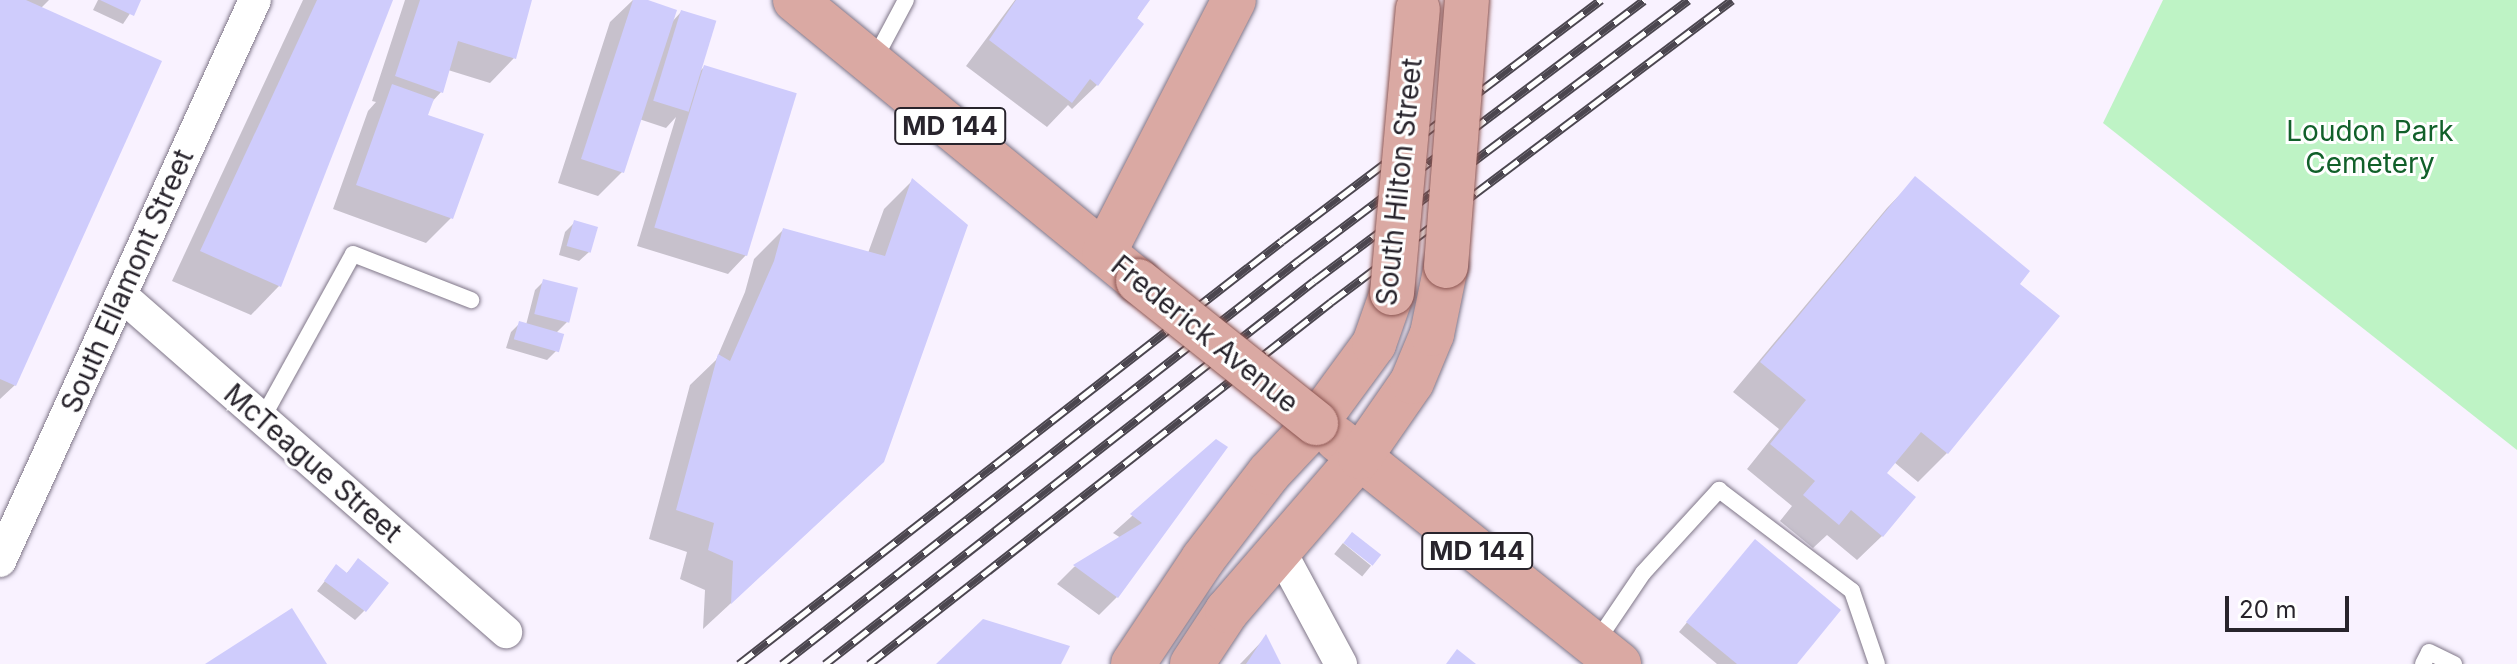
<!DOCTYPE html>
<style>
body{margin:0}
#map{position:relative;width:2517px;height:664px;overflow:hidden;background:#f9f2ff;font-family:Inter,sans-serif}
div>[style]{position:absolute}
[style*='--x']{left:calc(var(--x)*1px);top:calc(var(--y)*1px);width:calc(var(--w)*1px);rotate:calc(var(--a)*1deg)}
.green>*{inset:0;background:#bef3c5}
.shadow>*{inset:0;background:#0003;transform-origin:0 0}
.building>*{inset:0;background:#cfccfc;transform-origin:0 0}
.roads{filter:drop-shadow(0 0 2px #7f7688) drop-shadow(0 0 2px #7f7688)}
.service>*{height:16px;margin:-8px;padding:0 8px;transform-origin:8px;border-radius:8px;background:#fff}
.minor>*{height:32px;margin:-16px;padding:0 16px;transform-origin:16px;border-radius:16px;background:#fff}
.primary>*{height:44px;margin:-22px;padding:0 22px;transform-origin:22px;border-radius:22px;background:#daa9a3}
.rail>*{height:9px;margin-top:-4.5px;transform-origin:0;background:repeating-linear-gradient(90deg,#fff 0 18px,#4b464f 0 36px);box-sizing:border-box;border-block:2px solid #4b464f}
.bridges{filter:drop-shadow(0 0 2px #8c5551) drop-shadow(0 0 2px #8c5551)}
.primary-bridge>*{height:44px;margin:-22px;padding:0 22px;transform-origin:22px;border-radius:22px;background:#daa9a3}
span{translate:-50% -50%;white-space:nowrap;text-align:center;line-height:1.15;-webkit-text-stroke:6px #fff;paint-order:stroke}
.shield-label span{padding:2px 6px;background:#fff;border:2px solid;border-radius:6px;-webkit-text-stroke-width:0}
.shield-label{font-size:26px;color:#28242c;font-weight:700}
.park-label{font-size:28px;color:#11602a}
.street-label{font-size:28px;color:#28242c}
.scale{position:absolute;left:2225px;top:596px;width:124px;height:36px;box-sizing:border-box;border:4px solid #28242c;border-top:0;padding-left:10px;font-size:24px;line-height:28px;white-space:nowrap;color:#28242c;-webkit-text-stroke:6px #fff;paint-order:stroke}
</style>
<div id="map">
<div class="green">
<i style="clip-path:polygon(2163px 0,2517px 0,2517px 450px,2103px 123px)"></i>
</div>
<div class="shadow">
<i style="clip-path:polygon(0 0,49px 0,40px 9px,15px 385px,0 399px)"></i>
<i style="clip-path:polygon(98px 0,139px 0,123px 24px,93px 10px)"></i>
<i style="clip-path:polygon(303px 0,391px 0,279px 286px,251px 315px,172px 281px)"></i>
<i style="clip-path:polygon(405px 0,530px 0,514px 58px,490px 83px,448px 70px,441px 92px,430px 104px,426px 116px,451px 218px,426px 243px,333px 209px,368px 111px,376px 102px,372px 101px)"></i>
<i style="clip-path:polygon(633px 0,642px 0,671px 23px,681px 12px,695px 76px,704px 67px,795px 94px,746px 255px,728px 274px,637px 246px,676px 117px,666px 128px,639px 119px,622px 172px,598px 196px,558px 183px,610px 22px)"></i>
<i style="clip-path:polygon(1015px 0,1148px 0,1097px 85px,1072px 109px,1068px 105px,1047px 127px,966px 66px)"></i>
<i style="clip-path:polygon(1915px 179px,2017px 284px,1947px 453px,1918px 482px,1894px 462px,1884px 474px,1882px 536px,1857px 560px,1827px 535px,1813px 548px,1780px 521px,1792px 506px,1747px 469px,1779px 429px,1733px 392px,1887px 208px)"></i>
<i style="clip-path:polygon(912px 181px,853px 490px,703px 629px,705px 590px,680px 579px,687px 552px,649px 539px,690px 385px,716px 360px,745px 292px,754px 259px,783px 230px,868px 253px,884px 209px)"></i>
<i style="clip-path:polygon(575px 222px,589px 252px,579px 261px,559px 255px,565px 232px)"></i>
<i style="clip-path:polygon(544px 281px,567px 322px,555px 334px,556px 351px,547px 360px,506px 348px,511px 332px,520px 323px,526px 325px,535px 290px)"></i>
<i style="clip-path:polygon(1216px 441px,1117px 597px,1099px 615px,1057px 584px,1074px 567px,1121px 538px,1113px 533px)"></i>
<i style="left:1343px;top:543px;width:36px;height:14px;rotate:39deg"></i>
<i style="clip-path:polygon(1746px 551px,1794px 664px,1717px 664px,1679px 632px)"></i>
<i style="clip-path:polygon(358px 561px,364px 611px,355px 620px,317px 591px,336px 567px,345px 575px)"></i>
<i style="clip-path:polygon(1265px 638px,1279px 664px,1240px 664px,1242px 662px)"></i>
</div>
<div class="building">
<i style="clip-path:polygon(0 0,26px 0,162px 61px,16px 386px,0 379px)"></i>
<i style="clip-path:polygon(100px 0,141px 0,134px 16px)"></i>
<i style="clip-path:polygon(317px 0,393px 0,281px 287px,200px 251px)"></i>
<i style="clip-path:polygon(420px 0,532px 0,516px 59px,458px 41px,443px 93px,395px 76px)"></i>
<i style="clip-path:polygon(633px 0,648px 0,677px 10px,624px 173px,581px 159px)"></i>
<i style="clip-path:polygon(1016px 0,1150px 0,1137px 18px,1144px 24px,1098px 86px,1090px 79px,1072px 103px,989px 40px)"></i>
<i style="left:681px;top:10px;width:37px;height:95px;rotate:17deg"></i>
<i style="left:704px;top:65px;width:97px;height:170px;rotate:17deg"></i>
<i style="clip-path:polygon(392px 84px,434px 99px,428px 115px,484px 134px,453px 219px,356px 185px)"></i>
<i style="clip-path:polygon(1915px 176px,2030px 271px,2020px 284px,2060px 316px,1948px 454px,1921px 432px,1887px 473px,1916px 497px,1883px 537px,1851px 510px,1839px 525px,1803px 495px,1815px 481px,1770px 444px,1806px 400px,1760px 362px)"></i>
<i style="clip-path:polygon(912px 178px,968px 225px,884px 462px,731px 604px,733px 561px,708px 550px,714px 523px,676px 510px,718px 354px,730px 361px,774px 261px,783px 228px,885px 256px)"></i>
<i style="left:574px;top:220px;width:25px;height:27px;rotate:16deg"></i>
<i style="left:543px;top:279px;width:36px;height:36px;rotate:14deg"></i>
<i style="left:519px;top:321px;width:47px;height:19px;rotate:16deg"></i>
<i style="clip-path:polygon(1216px 439px,1228px 447px,1118px 598px,1073px 565px,1142px 523px,1130px 514px)"></i>
<i style="left:1352px;top:532px;width:37px;height:14px;rotate:38deg"></i>
<i style="clip-path:polygon(1755px 539px,1841px 610px,1797px 664px,1737px 664px,1686px 622px)"></i>
<i style="clip-path:polygon(358px 558px,389px 583px,366px 612px,324px 581px,336px 564px,347px 573px)"></i>
<i style="clip-path:polygon(292px 608px,327px 664px,205px 664px)"></i>
<i style="clip-path:polygon(983px 619px,1070px 646px,1061px 664px,936px 664px)"></i>
<i style="clip-path:polygon(1266px 634px,1281px 664px,1246px 664px)"></i>
<i style="clip-path:polygon(1457px 649px,1476px 664px,1446px 664px)"></i>
</div>
<div class="roads">
<div class="service">
<i style="--x:873;--y:62;--w:70;--a:-62"></i>
<i style="--x:262;--y:419;--w:188;--a:-61.1"></i>
<i style="--x:353;--y:254;--w:127;--a:21.3"></i>
<i style="--x:1595;--y:644;--w:86;--a:-55.9"></i>
<i style="--x:1643;--y:573;--w:113;--a:-47.5"></i>
<i style="--x:1719;--y:490;--w:167;--a:37.2"></i>
<i style="--x:1852;--y:591;--w:77;--a:71.1"></i>
<i style="--x:2423;--y:664;--w:13;--a:-63"></i>
<i style="--x:2429;--y:652;--w:28;--a:26"></i>
</div>
<div class="minor">
<i style="--x:121;--y:295;--w:512;--a:41.2"></i>
<i style="--x:1278;--y:547;--w:133;--a:61.7"></i>
<i style="--x:0;--y:561;--w:616;--a:-65.56"></i>
</div>
<div class="primary">
<i style="--x:795;--y:0;--w:443;--a:39.3"></i>
<i style="--x:1104;--y:253;--w:284;--a:-62.8"></i>
<i style="--x:1337;--y:439;--w:361;--a:38.6"></i>
<i style="--x:1133;--y:664;--w:126;--a:-56.3"></i>
<i style="--x:1203;--y:559;--w:108;--a:-52.5"></i>
<i style="--x:1269;--y:473;--w:69;--a:-46.8"></i>
<i style="--x:1316;--y:423;--w:98;--a:-53.7"></i>
<i style="--x:1374;--y:344;--w:54;--a:-70.6"></i>
<i style="--x:1192;--y:664;--w:64;--a:-56.6"></i>
<i style="--x:1227;--y:611;--w:203;--a:-49.2"></i>
<i style="--x:1360;--y:457;--w:91;--a:-55.3"></i>
<i style="--x:1412;--y:382;--w:52;--a:-67.4"></i>
<i style="--x:1432;--y:334;--w:69;--a:-78.4"></i>
</div>
</div>
<div class="rail">
<i style="--x:739;--y:664;--w:688;--a:-37.92"></i>
<i style="--x:1282;--y:241;--w:400;--a:-37.1"></i>
<i style="--x:782;--y:664;--w:655;--a:-37.99"></i>
<i style="--x:1298;--y:261;--w:433;--a:-37"></i>
<i style="--x:825;--y:664;--w:621;--a:-38.07"></i>
<i style="--x:1314;--y:281;--w:468;--a:-36.9"></i>
<i style="--x:869;--y:664;--w:587;--a:-38.08"></i>
<i style="--x:1331;--y:302;--w:502;--a:-36.98"></i>
</div>
<div class="bridges">
<div class="primary-bridge">
<i style="--x:1446;--y:266;--w:267;--a:-85.5"></i>
<i style="--x:1138;--y:281;--w:228;--a:38.6"></i>
<i style="--x:1392;--y:293;--w:285;--a:-84.8"></i>
</div>
</div>
<div class="shield-label">
<span style="left:950px;top:126px">MD 144</span>
<span style="left:1477px;top:551px">MD 144</span>
</div>
<div class="park-label">
<span style="left:2370px;top:147px">Loudon Park<br>Cemetery</span>
</div>
<div class="street-label">
<span style="left:1399px;top:182px;rotate:-84deg">South Hilton Street</span>
<span style="left:127px;top:281px;rotate:-66deg">South Ellamont Street</span>
<span style="left:1205px;top:334px;rotate:39deg">Frederick Avenue</span>
<span style="left:313px;top:463px;rotate:41deg">McTeague Street</span>
</div>
<div class="scale">20 m</div>
</div>
